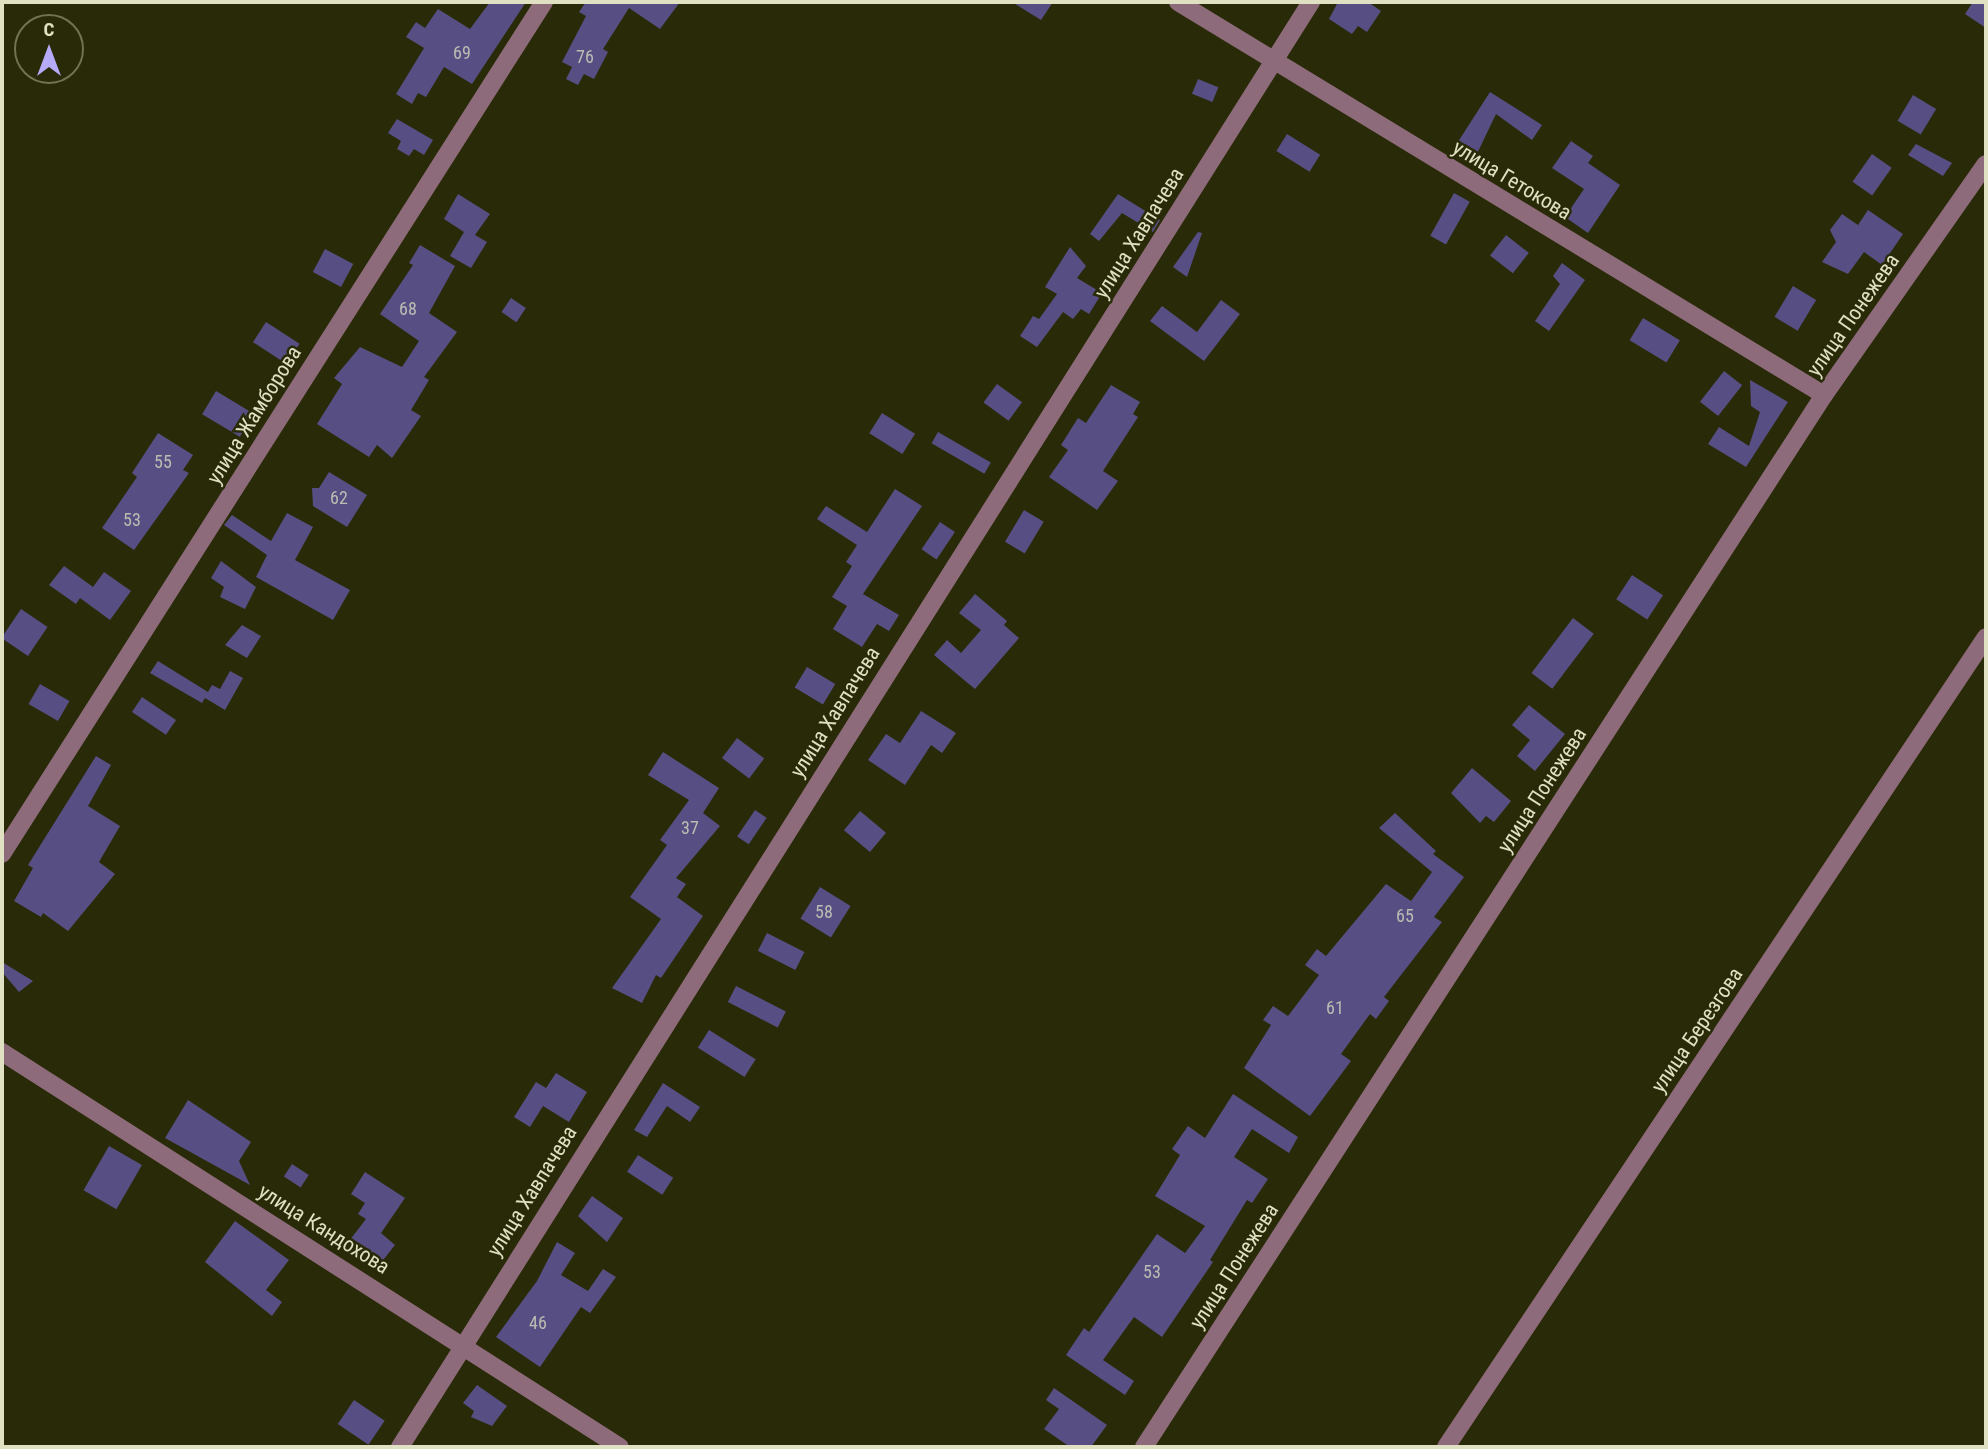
<!DOCTYPE html>
<meta charset="utf-8">
<style>
body{margin:0}
#map{position:relative;width:1988px;height:1449px;overflow:hidden;background:#292a08;font-family:"Roboto Condensed",sans-serif}
div>[style]{position:absolute}
[style*='--x']{left:calc(var(--x)*1px);top:calc(var(--y)*1px);width:calc(var(--w)*1px);rotate:calc(var(--a)*1deg)}
.building>*{inset:0;background:#574f83;transform-origin:0 0}
.minor>*{height:18px;margin:-9px;padding:0 9px;transform-origin:9px;border-radius:9px;background:#8d6b7a}
span{translate:-50% -50%;white-space:nowrap;text-align:center;line-height:1.15;-webkit-text-stroke:5px #292a08;paint-order:stroke}
.number-label{font-size:18px;color:#bdbcb2}
.number-label span{-webkit-text-stroke-width:0}
.street-label{font-size:21px;color:#dfe1c2}
.frame{position:absolute;inset:0;border:4px solid #dfe1c2;pointer-events:none}
.north{position:absolute;left:14px;top:14px;width:70px;height:70px;box-sizing:border-box;background:#292a08;border:2px solid #727352;border-radius:50%;rotate:0deg;font-size:19px;font-weight:700;line-height:28px;text-align:center;color:#dfe1c2}
.north::after{content:'';display:block;margin:auto;width:24px;height:32px;background:#b6abf8;clip-path:polygon(50% 0,100% 100%,50% 72%,0 100%)}
</style>
<div id="map">
<div class="building">
<i style="clip-path:polygon(490px 2px,526px 2px,472px 84px,444px 67px,426px 97px,418px 93px,412px 104px,396px 94px,424px 48px,406px 37px,416px 22px,425px 28px,438px 9px,470px 29px)"></i>
<i style="clip-path:polygon(586px 2px,680px 2px,660px 29px,629px 8px,603px 49px,608px 52px,594px 79px,584px 74px,578px 85px,566px 79px,572px 67px,562px 62px,586px 16px,579px 12px)"></i>
<i style="clip-path:polygon(1012px 2px,1053px 2px,1041px 20px)"></i>
<i style="clip-path:polygon(1338px 2px,1368px 2px,1381px 11px,1367px 32px,1358px 26px,1352px 34px,1329px 19px)"></i>
<i style="clip-path:polygon(1973px 2px,1986px 2px,1986px 28px,1965px 14px)"></i>
<i style="left:1198px;top:79px;width:22px;height:16px;rotate:22deg"></i>
<i style="clip-path:polygon(1490px 92px,1542px 125px,1532px 140px,1496px 114px,1474px 160px,1454px 148px)"></i>
<i style="left:1913px;top:95px;width:27px;height:30px;rotate:31deg"></i>
<i style="clip-path:polygon(397px 119px,433px 140px,424px 155px,414px 149px,409px 156px,397px 149px,401px 141px,388px 133px)"></i>
<i style="left:1287px;top:134px;width:39px;height:20px;rotate:32deg"></i>
<i style="clip-path:polygon(1571px 141px,1593px 156px,1588px 163px,1620px 185px,1588px 233px,1565px 217px,1584px 189px,1552px 168px)"></i>
<i style="clip-path:polygon(1916px 144px,1952px 163px,1943px 176px,1908px 155px)"></i>
<i style="left:1872px;top:154px;width:24px;height:34px;rotate:35deg"></i>
<i style="left:1454px;top:193px;width:18px;height:49px;rotate:29deg"></i>
<i style="clip-path:polygon(458px 194px,490px 214px,475px 235px,487px 242px,471px 268px,450px 256px,464px 232px,444px 219px)"></i>
<i style="clip-path:polygon(1118px 194px,1160px 220px,1153px 232px,1122px 213px,1099px 241px,1090px 234px)"></i>
<i style="clip-path:polygon(1868px 210px,1903px 234px,1882px 265px,1864px 252px,1848px 274px,1822px 262px,1836px 242px,1830px 230px,1842px 214px,1858px 225px)"></i>
<i style="clip-path:polygon(1198px 232px,1202px 233px,1187px 277px,1173px 267px)"></i>
<i style="left:1506px;top:235px;width:29px;height:26px;rotate:38deg"></i>
<i style="clip-path:polygon(420px 245px,455px 266px,429px 313px,457px 332px,424px 377px,429px 380px,411px 410px,421px 416px,392px 458px,377px 445px,369px 457px,317px 424px,342px 384px,334px 378px,360px 347px,402px 367px,419px 341px,380px 314px,413px 265px,409px 263px)"></i>
<i style="clip-path:polygon(1070px 247px,1086px 266px,1077px 278px,1102px 293px,1089px 314px,1081px 309px,1073px 319px,1063px 312px,1037px 347px,1020px 336px,1033px 316px,1039px 319px,1057px 294px,1045px 287px)"></i>
<i style="left:325px;top:249px;width:32px;height:26px;rotate:28deg"></i>
<i style="clip-path:polygon(1562px 263px,1585px 280px,1549px 331px,1535px 321px,1560px 284px,1553px 276px)"></i>
<i style="left:1793px;top:286px;width:27px;height:36px;rotate:31deg"></i>
<i style="left:511px;top:298px;width:18px;height:17px;rotate:34deg"></i>
<i style="clip-path:polygon(1221px 300px,1240px 314px,1204px 361px,1150px 321px,1162px 306px,1197px 332px)"></i>
<i style="left:1643px;top:318px;width:43px;height:26px;rotate:31deg"></i>
<i style="left:266px;top:322px;width:40px;height:24px;rotate:33deg"></i>
<i style="left:1724px;top:371px;width:23px;height:39px;rotate:38deg"></i>
<i style="clip-path:polygon(1750px 380px,1788px 402px,1746px 467px,1708px 444px,1719px 427px,1749px 446px,1760px 412px,1751px 406px)"></i>
<i style="left:997px;top:384px;width:31px;height:23px;rotate:36deg"></i>
<i style="clip-path:polygon(1111px 385px,1140px 402px,1133px 414px,1138px 417px,1103px 471px,1118px 481px,1097px 510px,1049px 477px,1068px 450px,1061px 445px,1078px 418px,1086px 423px)"></i>
<i style="left:216px;top:391px;width:44px;height:27px;rotate:31deg"></i>
<i style="left:882px;top:413px;width:39px;height:24px;rotate:32deg"></i>
<i style="left:938px;top:432px;width:61px;height:13px;rotate:30deg"></i>
<i style="clip-path:polygon(158px 433px,193px 455px,183px 470px,189px 473px,134px 550px,102px 528px,137px 477px,132px 473px)"></i>
<i style="clip-path:polygon(329px 472px,367px 495px,347px 527px,313px 506px,312px 488px,319px 488px)"></i>
<i style="clip-path:polygon(895px 489px,922px 506px,863px 594px,899px 615px,889px 631px,877px 624px,862px 647px,833px 629px,847px 606px,832px 597px,852px 566px,846px 562px,857px 545px,817px 519px,826px 506px,867px 532px)"></i>
<i style="left:1024px;top:510px;width:23px;height:37px;rotate:31deg"></i>
<i style="clip-path:polygon(287px 513px,313px 527px,295px 560px,350px 590px,333px 620px,256px 577px,267px 555px,224px 525px,232px 515px,271px 541px)"></i>
<i style="left:940px;top:522px;width:18px;height:33px;rotate:34deg"></i>
<i style="clip-path:polygon(221px 561px,256px 587px,245px 609px,220px 597px,224px 587px,211px 578px)"></i>
<i style="clip-path:polygon(64px 566px,93px 587px,104px 572px,131px 591px,110px 620px,80px 598px,76px 604px,49px 585px)"></i>
<i style="left:1632px;top:575px;width:37px;height:29px;rotate:33deg"></i>
<i style="clip-path:polygon(975px 594px,1007px 621px,1004px 625px,1019px 638px,975px 689px,934px 655px,947px 640px,961px 653px,981px 630px,959px 613px)"></i>
<i style="left:21px;top:609px;width:32px;height:35px;rotate:34deg"></i>
<i style="left:1573px;top:618px;width:26px;height:69px;rotate:37deg"></i>
<i style="clip-path:polygon(242px 625px,261px 636px,247px 658px,225px 645px)"></i>
<i style="clip-path:polygon(158px 661px,208px 692px,212px 685px,220px 689px,230px 671px,243px 678px,225px 710px,205px 698px,202px 703px,150px 673px)"></i>
<i style="left:807px;top:667px;width:33px;height:24px;rotate:31deg"></i>
<i style="left:40px;top:684px;width:34px;height:23px;rotate:30deg"></i>
<i style="left:142px;top:697px;width:41px;height:18px;rotate:34deg"></i>
<i style="clip-path:polygon(1529px 705px,1565px 734px,1535px 771px,1517px 756px,1530px 740px,1512px 725px)"></i>
<i style="clip-path:polygon(921px 711px,956px 733px,942px 753px,931px 745px,905px 785px,868px 760px,886px 734px,900px 743px)"></i>
<i style="left:737px;top:738px;width:34px;height:25px;rotate:37deg"></i>
<i style="clip-path:polygon(663px 752px,719px 788px,703px 813px,720px 826px,676px 878px,686px 884px,677px 897px,703px 916px,661px 978px,656px 975px,642px 1003px,612px 988px,661px 919px,630px 897px,667px 845px,660px 840px,689px 800px,648px 775px)"></i>
<i style="clip-path:polygon(96px 756px,111px 765px,88px 806px,120px 826px,99px 862px,115px 874px,68px 931px,43px 913px,41px 917px,14px 901px,33px 868px,28px 865px)"></i>
<i style="clip-path:polygon(1472px 768px,1511px 801px,1494px 822px,1486px 816px,1480px 823px,1451px 793px)"></i>
<i style="left:755px;top:810px;width:14px;height:32px;rotate:34deg"></i>
<i style="left:860px;top:811px;width:34px;height:25px;rotate:40deg"></i>
<i style="clip-path:polygon(1395px 813px,1436px 851px,1433px 854px,1464px 877px,1434px 917px,1442px 922px,1384px 997px,1389px 1001px,1376px 1019px,1370px 1014px,1341px 1054px,1351px 1061px,1310px 1116px,1244px 1068px,1271px 1025px,1263px 1020px,1273px 1006px,1288px 1016px,1319px 975px,1305px 965px,1317px 949px,1326px 956px,1386px 884px,1411px 901px,1432px 872px,1379px 828px)"></i>
<i style="left:820px;top:887px;width:36px;height:37px;rotate:32deg"></i>
<i style="left:767px;top:933px;width:42px;height:20px;rotate:27deg"></i>
<i style="clip-path:polygon(2px 962px,33px 981px,19px 992px,2px 972px)"></i>
<i style="left:736px;top:986px;width:56px;height:18px;rotate:27deg"></i>
<i style="left:709px;top:1030px;width:55px;height:21px;rotate:32deg"></i>
<i style="clip-path:polygon(556px 1073px,587px 1092px,569px 1122px,543px 1106px,530px 1127px,514px 1117px,536px 1082px,546px 1088px)"></i>
<i style="clip-path:polygon(663px 1083px,700px 1107px,690px 1122px,667px 1106px,647px 1137px,634px 1130px)"></i>
<i style="clip-path:polygon(1233px 1094px,1298px 1137px,1289px 1153px,1252px 1129px,1234px 1157px,1268px 1179px,1252px 1203px,1247px 1200px,1210px 1260px,1213px 1262px,1162px 1337px,1134px 1317px,1103px 1360px,1134px 1381px,1125px 1395px,1066px 1355px,1084px 1328px,1089px 1332px,1157px 1234px,1185px 1253px,1205px 1226px,1155px 1196px,1180px 1155px,1172px 1149px,1188px 1126px,1205px 1138px)"></i>
<i style="clip-path:polygon(188px 1100px,251px 1142px,239px 1161px,250px 1185px,165px 1138px)"></i>
<i style="left:109px;top:1146px;width:38px;height:51px;rotate:30deg"></i>
<i style="left:638px;top:1155px;width:42px;height:20px;rotate:33deg"></i>
<i style="left:292px;top:1164px;width:20px;height:15px;rotate:33deg"></i>
<i style="clip-path:polygon(365px 1172px,405px 1198px,381px 1233px,395px 1245px,376px 1269px,346px 1245px,366px 1219px,358px 1214px,365px 1203px,351px 1194px)"></i>
<i style="clip-path:polygon(592px 1196px,623px 1218px,607px 1242px,578px 1216px)"></i>
<i style="clip-path:polygon(235px 1221px,289px 1260px,266px 1290px,282px 1302px,272px 1316px,205px 1262px)"></i>
<i style="clip-path:polygon(557px 1242px,575px 1253px,561px 1275px,588px 1291px,603px 1269px,616px 1277px,590px 1313px,581px 1307px,540px 1367px,496px 1337px,537px 1281px)"></i>
<i style="clip-path:polygon(477px 1385px,507px 1406px,492px 1426px,471px 1417px,474px 1411px,463px 1403px)"></i>
<i style="clip-path:polygon(1054px 1388px,1107px 1425px,1091px 1447px,1070px 1447px,1044px 1429px,1059px 1409px,1046px 1400px)"></i>
<i style="left:354px;top:1400px;width:37px;height:29px;rotate:34deg"></i>
</div>
<div class="minor">
<i style="--x:1178;--y:2;--w:756;--a:31.31"></i>
<i style="--x:2;--y:854;--w:1010;--a:-57.54"></i>
<i style="--x:2;--y:1052;--w:733;--a:32.59"></i>
<i style="--x:400;--y:1447;--w:1708;--a:-57.77"></i>
<i style="--x:1144;--y:1447;--w:1253;--a:-57.12"></i>
<i style="--x:1824;--y:395;--w:282;--a:-55"></i>
<i style="--x:1446;--y:1447;--w:973;--a:-56.31"></i>
</div>
<div class="number-label">
<span style="left:462px;top:53px">69</span>
<span style="left:585px;top:57px">76</span>
<span style="left:408px;top:309px">68</span>
<span style="left:163px;top:462px">55</span>
<span style="left:339px;top:498px">62</span>
<span style="left:132px;top:520px">53</span>
<span style="left:690px;top:828px">37</span>
<span style="left:824px;top:912px">58</span>
<span style="left:1405px;top:916px">65</span>
<span style="left:1335px;top:1008px">61</span>
<span style="left:1152px;top:1272px">53</span>
<span style="left:538px;top:1323px">46</span>
</div>
<div class="street-label">
<span style="left:1512px;top:180px;rotate:31deg">улица Гетокова</span>
<span style="left:1139px;top:233px;rotate:-58deg">улица Хавпачева</span>
<span style="left:1853px;top:315px;rotate:-55deg">улица Понежева</span>
<span style="left:254px;top:415px;rotate:-58deg">улица Жамборова</span>
<span style="left:835px;top:712px;rotate:-58deg">улица Хавпачева</span>
<span style="left:1542px;top:790px;rotate:-57deg">улица Понежева</span>
<span style="left:1697px;top:1030px;rotate:-56deg">улица Березгова</span>
<span style="left:532px;top:1191px;rotate:-58deg">улица Хавпачева</span>
<span style="left:324px;top:1229px;rotate:32deg">улица Кандохова</span>
<span style="left:1234px;top:1266px;rotate:-57deg">улица Понежева</span>
</div>
<div class="frame"></div>
<div class="north">С</div>
</div>
